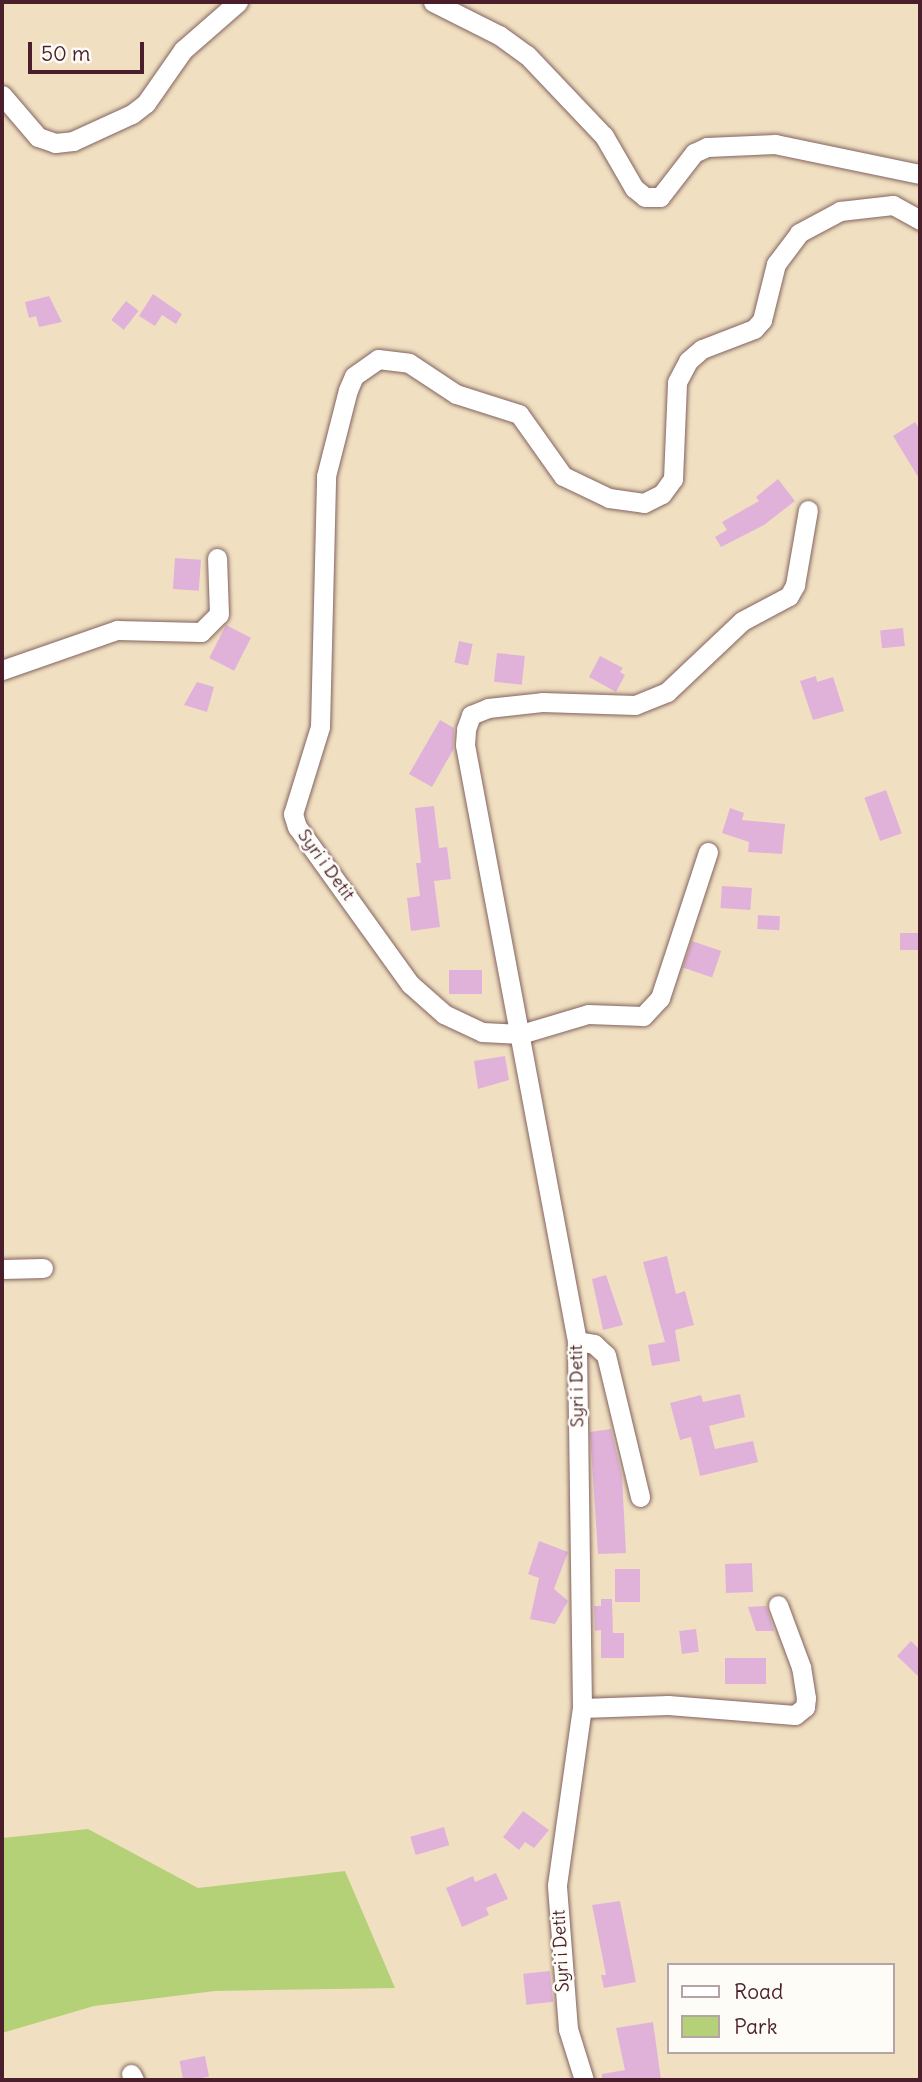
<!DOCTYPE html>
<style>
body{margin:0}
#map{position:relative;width:922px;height:2082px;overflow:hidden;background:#f0e0c1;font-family:Delius,sans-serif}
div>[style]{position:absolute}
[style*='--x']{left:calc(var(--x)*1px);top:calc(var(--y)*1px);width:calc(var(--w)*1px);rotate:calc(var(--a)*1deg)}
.green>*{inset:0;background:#b5d178}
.building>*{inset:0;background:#e0b2da;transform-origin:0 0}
.roads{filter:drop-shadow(0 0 2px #846360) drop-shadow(0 0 2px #846360)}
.street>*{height:19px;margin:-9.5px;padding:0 9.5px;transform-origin:9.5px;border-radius:9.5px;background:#fff}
span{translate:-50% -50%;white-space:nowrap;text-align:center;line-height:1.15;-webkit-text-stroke:5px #fdfcf7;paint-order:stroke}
.street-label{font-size:18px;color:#4a1f2b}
.frame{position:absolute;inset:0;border:4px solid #4a1f2b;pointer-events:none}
.legend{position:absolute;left:667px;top:1963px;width:228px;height:91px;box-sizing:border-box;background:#fdfcf7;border:2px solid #b5a4a5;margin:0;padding:9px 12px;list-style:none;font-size:21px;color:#4a1f2b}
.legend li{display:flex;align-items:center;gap:14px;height:35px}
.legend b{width:35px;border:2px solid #b5a4a5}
.scale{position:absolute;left:28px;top:42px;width:116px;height:32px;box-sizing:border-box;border:4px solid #4a1f2b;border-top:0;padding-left:9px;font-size:21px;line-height:24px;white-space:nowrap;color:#4a1f2b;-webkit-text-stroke:5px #fdfcf7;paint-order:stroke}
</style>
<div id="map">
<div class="green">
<i style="clip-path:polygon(88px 1829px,198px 1888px,345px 1871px,395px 1988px,215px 1991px,94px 2006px,2px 2033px,2px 1838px)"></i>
</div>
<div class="building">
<i style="clip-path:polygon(153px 294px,182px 314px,176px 324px,162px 315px,155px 326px,139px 316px)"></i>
<i style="clip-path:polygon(49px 296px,62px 322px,39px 327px,36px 316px,29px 318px,25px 302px)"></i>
<i style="left:126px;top:301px;width:16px;height:24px;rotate:38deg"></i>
<i style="clip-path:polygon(915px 422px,920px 430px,920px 480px,893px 436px)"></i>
<i style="clip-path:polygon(778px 479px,795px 501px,764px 525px,721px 547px,715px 537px,727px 530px,722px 522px,759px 501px,756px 497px)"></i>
<i style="left:175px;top:558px;width:26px;height:31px;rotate:4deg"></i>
<i style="left:226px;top:625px;width:28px;height:37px;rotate:27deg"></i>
<i style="left:903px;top:628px;width:18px;height:23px;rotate:84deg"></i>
<i style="left:459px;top:641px;width:14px;height:22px;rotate:12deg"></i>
<i style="left:497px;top:653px;width:28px;height:29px;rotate:6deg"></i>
<i style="clip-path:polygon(600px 656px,623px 668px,620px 672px,625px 675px,616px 692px,589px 677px)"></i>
<i style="clip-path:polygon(816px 676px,817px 682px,833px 677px,844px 711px,813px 720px,800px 681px)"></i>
<i style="clip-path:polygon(197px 682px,214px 687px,207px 712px,184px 705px)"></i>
<i style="clip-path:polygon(440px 720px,454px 728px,453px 750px,432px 787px,409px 774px)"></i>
<i style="left:886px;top:790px;width:46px;height:23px;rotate:70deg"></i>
<i style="clip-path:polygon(434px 806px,439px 848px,447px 847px,451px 879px,434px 881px,440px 927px,411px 931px,407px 898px,420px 896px,416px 863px,421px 863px,415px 808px)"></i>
<i style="clip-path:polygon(730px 808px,744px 813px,742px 820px,785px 824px,782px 854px,748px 852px,749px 842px,722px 833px)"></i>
<i style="left:722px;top:886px;width:30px;height:22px;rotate:4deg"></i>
<i style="left:758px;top:915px;width:22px;height:14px;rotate:3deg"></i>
<i style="left:900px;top:933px;width:20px;height:17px"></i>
<i style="left:692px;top:941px;width:31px;height:28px;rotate:19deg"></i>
<i style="left:482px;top:970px;width:24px;height:33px;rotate:90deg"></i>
<i style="clip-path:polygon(505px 1056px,509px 1080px,478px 1089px,474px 1061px)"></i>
<i style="clip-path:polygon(667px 1256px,676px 1294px,685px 1291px,694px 1325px,675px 1330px,680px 1361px,652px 1366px,648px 1345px,665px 1342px,643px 1262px)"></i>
<i style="clip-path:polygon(606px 1275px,623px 1325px,603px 1330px,592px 1279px)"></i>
<i style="clip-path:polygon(740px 1394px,745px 1417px,709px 1426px,715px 1449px,753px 1441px,758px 1462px,700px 1476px,691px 1437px,680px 1440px,670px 1403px,701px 1395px,703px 1402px)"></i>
<i style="clip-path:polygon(611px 1429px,622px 1476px,626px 1553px,598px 1554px,590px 1432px)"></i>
<i style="clip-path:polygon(539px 1541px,568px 1552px,554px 1589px,568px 1601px,555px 1624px,530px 1619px,539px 1578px,528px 1574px)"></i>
<i style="left:752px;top:1563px;width:29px;height:27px;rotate:88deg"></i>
<i style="left:615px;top:1569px;width:25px;height:33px"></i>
<i style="clip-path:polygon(601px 1599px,612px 1599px,613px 1633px,624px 1633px,624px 1658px,601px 1658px,601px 1630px,595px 1631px,594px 1606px,601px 1606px)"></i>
<i style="clip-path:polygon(766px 1606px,774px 1631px,756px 1631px,748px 1607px)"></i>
<i style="left:696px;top:1629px;width:23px;height:17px;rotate:83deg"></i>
<i style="clip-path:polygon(911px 1641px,920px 1650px,920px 1678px,897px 1656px)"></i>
<i style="left:725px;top:1658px;width:41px;height:26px"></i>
<i style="clip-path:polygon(523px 1811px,549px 1830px,534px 1848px,525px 1842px,519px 1850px,503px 1837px)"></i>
<i style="left:444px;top:1827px;width:19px;height:35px;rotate:74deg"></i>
<i style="clip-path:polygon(496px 1873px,508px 1899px,486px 1908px,489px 1915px,462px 1927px,446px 1888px,473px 1876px,475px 1882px)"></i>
<i style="clip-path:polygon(620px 1901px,636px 1982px,604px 1988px,601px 1975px,606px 1975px,592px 1905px)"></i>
<i style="left:550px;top:1971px;width:31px;height:27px;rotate:84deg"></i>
<i style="clip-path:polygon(653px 2022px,661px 2080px,602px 2080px,602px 2074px,625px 2070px,616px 2028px)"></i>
<i style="left:205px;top:2056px;width:21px;height:26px;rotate:79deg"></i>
</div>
<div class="roads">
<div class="street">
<i style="--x:433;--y:2;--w:74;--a:26.6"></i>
<i style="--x:499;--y:35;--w:34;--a:36"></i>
<i style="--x:527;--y:55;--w:112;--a:46.5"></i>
<i style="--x:604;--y:136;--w:60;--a:60"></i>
<i style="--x:634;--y:188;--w:14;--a:39"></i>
<i style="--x:645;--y:197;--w:15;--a:0"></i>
<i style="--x:660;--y:197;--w:56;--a:-52.3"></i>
<i style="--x:694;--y:153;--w:14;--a:-25"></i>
<i style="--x:707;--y:147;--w:68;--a:-2.5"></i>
<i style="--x:775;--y:144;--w:148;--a:11.7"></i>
<i style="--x:2;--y:95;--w:55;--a:49.4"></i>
<i style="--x:38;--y:137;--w:18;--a:19"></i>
<i style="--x:55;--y:143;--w:18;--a:-6"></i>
<i style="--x:73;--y:141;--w:65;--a:-24.6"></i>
<i style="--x:132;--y:114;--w:18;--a:-38"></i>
<i style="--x:146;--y:103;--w:65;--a:-55.1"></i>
<i style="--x:183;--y:50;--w:73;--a:-41.1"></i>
<i style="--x:2;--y:670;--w:122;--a:-19.2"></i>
<i style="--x:117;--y:630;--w:84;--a:1.4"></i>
<i style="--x:201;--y:632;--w:25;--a:-45"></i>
<i style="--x:219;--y:614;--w:56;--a:-92"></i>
<i style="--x:708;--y:852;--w:154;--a:108.2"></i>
<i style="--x:660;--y:998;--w:25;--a:133"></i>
<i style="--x:643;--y:1016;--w:55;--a:-177.9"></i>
<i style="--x:588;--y:1014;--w:70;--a:163.4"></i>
<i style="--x:521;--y:1034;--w:39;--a:-177"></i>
<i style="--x:482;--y:1032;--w:42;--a:-154.7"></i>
<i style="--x:444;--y:1014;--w:45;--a:-138.6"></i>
<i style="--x:410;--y:984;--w:193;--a:-125.7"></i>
<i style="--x:297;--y:827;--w:14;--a:-107"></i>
<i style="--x:293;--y:814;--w:91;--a:-72.8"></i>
<i style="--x:320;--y:727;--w:251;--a:-88.6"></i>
<i style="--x:326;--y:476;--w:89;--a:-75.7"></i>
<i style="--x:348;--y:390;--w:15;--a:-67"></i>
<i style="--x:354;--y:376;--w:29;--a:-35"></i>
<i style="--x:378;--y:359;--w:31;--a:7"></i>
<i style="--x:409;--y:363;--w:56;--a:33.4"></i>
<i style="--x:456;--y:394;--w:66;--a:17.6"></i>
<i style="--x:519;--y:414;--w:76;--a:54.6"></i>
<i style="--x:563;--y:476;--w:51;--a:25.6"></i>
<i style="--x:609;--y:498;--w:35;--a:8"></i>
<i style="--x:644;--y:503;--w:20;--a:-27"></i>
<i style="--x:662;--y:494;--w:19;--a:-54"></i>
<i style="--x:673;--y:479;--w:97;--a:-87.6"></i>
<i style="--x:677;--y:382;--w:24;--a:-62"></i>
<i style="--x:688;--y:361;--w:18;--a:-41"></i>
<i style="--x:702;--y:349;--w:56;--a:-21"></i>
<i style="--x:754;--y:329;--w:12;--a:-48"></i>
<i style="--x:762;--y:320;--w:58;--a:-76"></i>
<i style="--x:776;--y:264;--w:39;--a:-53"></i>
<i style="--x:799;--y:233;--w:47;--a:-28.2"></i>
<i style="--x:840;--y:211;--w:53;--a:-6.5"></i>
<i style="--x:893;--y:205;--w:31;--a:29"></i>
<i style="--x:2;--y:1269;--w:41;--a:-1.4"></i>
<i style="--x:577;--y:1341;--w:17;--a:10"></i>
<i style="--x:594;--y:1344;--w:16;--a:43"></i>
<i style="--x:606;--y:1355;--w:146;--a:76.5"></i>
<i style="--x:582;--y:1708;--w:86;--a:-2"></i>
<i style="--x:668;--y:1705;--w:127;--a:4.5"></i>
<i style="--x:795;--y:1715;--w:13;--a:-39"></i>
<i style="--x:805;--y:1707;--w:9;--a:-84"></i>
<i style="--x:806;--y:1698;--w:31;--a:-99"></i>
<i style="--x:801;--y:1667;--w:66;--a:-110.4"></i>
<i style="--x:131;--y:2074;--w:7;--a:63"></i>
<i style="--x:584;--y:2080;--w:53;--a:-107.4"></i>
<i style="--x:568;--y:2029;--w:144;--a:-94.4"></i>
<i style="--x:557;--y:1885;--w:179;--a:-82"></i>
<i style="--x:582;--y:1708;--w:367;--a:-90.8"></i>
<i style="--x:577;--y:1341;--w:606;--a:-100.64"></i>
<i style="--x:465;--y:745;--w:16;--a:-86"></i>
<i style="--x:466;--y:729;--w:15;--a:-70"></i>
<i style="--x:471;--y:715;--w:18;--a:-22"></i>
<i style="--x:488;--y:708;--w:54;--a:-6.3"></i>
<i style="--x:542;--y:702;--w:93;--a:1.8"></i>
<i style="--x:635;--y:705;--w:35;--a:-22"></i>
<i style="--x:667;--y:692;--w:103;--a:-43.4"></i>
<i style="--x:742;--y:621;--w:53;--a:-28"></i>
<i style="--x:789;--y:596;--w:13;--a:-61"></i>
<i style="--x:795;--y:585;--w:76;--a:-80.2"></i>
</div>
</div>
<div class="street-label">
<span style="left:326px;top:865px;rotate:54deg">Syri i Detit</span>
<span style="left:577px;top:1386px;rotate:-91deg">Syri i Detit</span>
<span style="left:561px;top:1951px;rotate:-93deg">Syri i Detit</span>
</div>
<div class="frame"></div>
<ul class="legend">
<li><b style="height:9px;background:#fff"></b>Road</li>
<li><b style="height:19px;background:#b5d178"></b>Park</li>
</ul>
<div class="scale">50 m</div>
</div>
